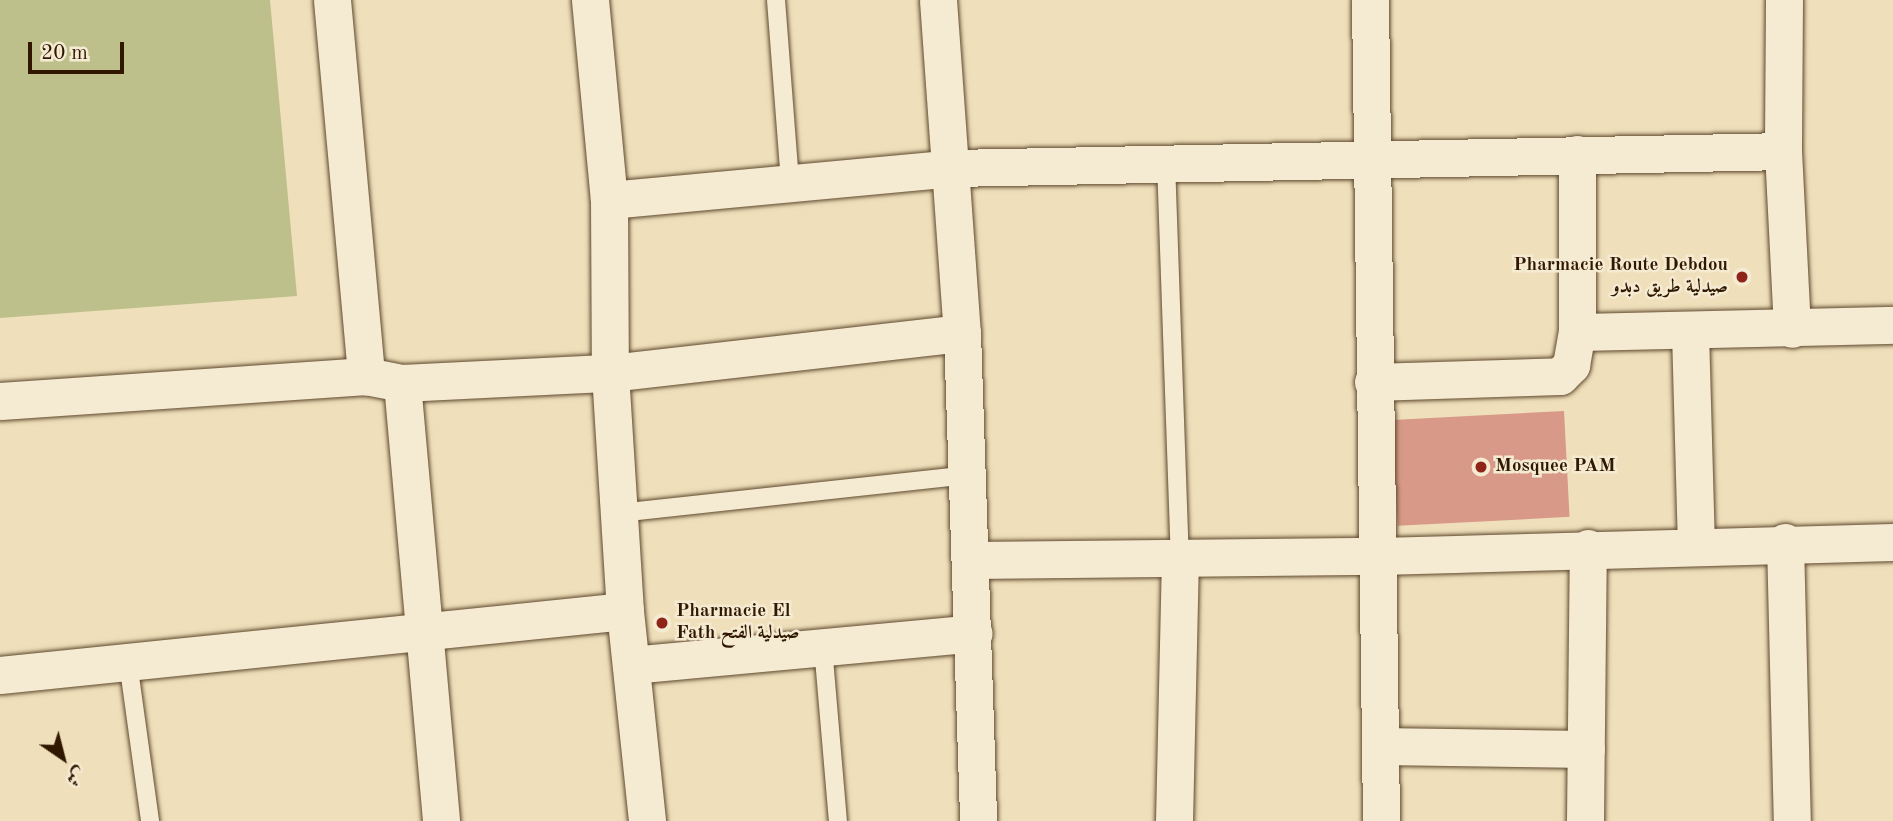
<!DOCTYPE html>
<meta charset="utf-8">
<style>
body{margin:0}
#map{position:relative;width:1893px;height:821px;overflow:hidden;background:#efdfba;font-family:"Old Standard TT",Amiri,serif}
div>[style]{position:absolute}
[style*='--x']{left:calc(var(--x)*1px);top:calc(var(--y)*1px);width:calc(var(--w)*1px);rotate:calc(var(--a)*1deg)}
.green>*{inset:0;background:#bec08c}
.building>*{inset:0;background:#d89988;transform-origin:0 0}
.roads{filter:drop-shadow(0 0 2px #5f492e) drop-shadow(0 0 2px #5f492e)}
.lane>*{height:18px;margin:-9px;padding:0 9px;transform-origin:9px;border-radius:9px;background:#f5ead2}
.street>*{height:37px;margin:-18.5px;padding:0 18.5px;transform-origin:18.5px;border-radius:18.5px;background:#f5ead2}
.dots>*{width:19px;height:19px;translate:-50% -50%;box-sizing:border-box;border:4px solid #f5ead2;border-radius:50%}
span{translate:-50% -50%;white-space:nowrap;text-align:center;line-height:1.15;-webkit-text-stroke:5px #f5ead2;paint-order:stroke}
.poi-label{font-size:19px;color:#2f1700;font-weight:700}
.right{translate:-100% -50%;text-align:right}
.left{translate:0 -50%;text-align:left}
.north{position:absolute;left:28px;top:723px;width:70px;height:70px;-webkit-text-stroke:5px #f5ead2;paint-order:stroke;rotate:145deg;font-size:19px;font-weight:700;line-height:28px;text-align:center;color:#2f1700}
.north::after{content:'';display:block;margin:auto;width:24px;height:32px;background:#2f1700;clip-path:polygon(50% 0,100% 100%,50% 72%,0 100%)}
.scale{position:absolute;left:28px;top:42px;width:96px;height:32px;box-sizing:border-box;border:4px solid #2f1700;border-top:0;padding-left:9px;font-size:21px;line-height:24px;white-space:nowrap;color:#2f1700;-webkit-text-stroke:5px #f5ead2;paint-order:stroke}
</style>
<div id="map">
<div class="green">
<i style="clip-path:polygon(0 0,270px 0,297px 296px,0 318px)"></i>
</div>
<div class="building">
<i style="left:1564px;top:411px;width:106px;height:172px;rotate:87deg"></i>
</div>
<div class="roads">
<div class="lane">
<i style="--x:776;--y:0;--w:184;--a:85.6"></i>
<i style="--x:1166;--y:162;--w:395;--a:88"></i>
<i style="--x:619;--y:513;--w:351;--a:-6.2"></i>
<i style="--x:823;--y:647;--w:175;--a:85.1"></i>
<i style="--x:128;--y:662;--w:161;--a:82.1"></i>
</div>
<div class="street">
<i style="--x:332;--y:0;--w:378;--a:84.8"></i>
<i style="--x:366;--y:376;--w:37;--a:11"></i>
<i style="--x:402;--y:383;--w:208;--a:-2.8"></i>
<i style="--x:610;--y:373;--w:354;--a:-6.5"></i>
<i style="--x:590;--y:0;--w:201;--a:84.6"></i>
<i style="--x:609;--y:200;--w:173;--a:89.7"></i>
<i style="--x:610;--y:373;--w:238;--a:86.4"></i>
<i style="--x:625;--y:611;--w:211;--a:84"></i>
<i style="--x:938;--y:0;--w:334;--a:85.9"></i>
<i style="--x:962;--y:333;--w:488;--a:88.1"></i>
<i style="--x:1370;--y:0;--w:821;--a:89.23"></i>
<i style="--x:1784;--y:0;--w:151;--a:90.4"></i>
<i style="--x:1783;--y:151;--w:178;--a:87.1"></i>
<i style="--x:609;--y:200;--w:346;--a:-5.3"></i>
<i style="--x:954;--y:168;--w:829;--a:-1.17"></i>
<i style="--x:1577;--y:332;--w:178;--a:-90"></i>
<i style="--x:1690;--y:332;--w:214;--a:88.4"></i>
<i style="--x:1373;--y:382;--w:187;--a:-1.8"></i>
<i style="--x:1560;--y:376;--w:16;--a:-45"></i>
<i style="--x:1571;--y:365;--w:34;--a:-80"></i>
<i style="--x:1577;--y:332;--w:316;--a:-1.3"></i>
<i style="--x:402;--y:383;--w:440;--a:84.9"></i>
<i style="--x:0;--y:401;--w:367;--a:-3.9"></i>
<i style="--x:1785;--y:542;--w:279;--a:88.6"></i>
<i style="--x:972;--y:560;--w:407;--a:-0.6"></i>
<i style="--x:1379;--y:556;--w:514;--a:-1.56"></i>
<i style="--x:631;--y:665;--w:344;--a:-5.3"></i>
<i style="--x:0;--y:675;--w:628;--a:-5.85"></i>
<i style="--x:1380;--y:746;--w:206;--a:0.8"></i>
<i style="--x:1174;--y:821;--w:264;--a:-88.7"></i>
<i style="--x:1585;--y:821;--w:273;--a:-89.4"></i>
</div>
</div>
<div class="dots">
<i style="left:1742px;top:277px;background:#8f2418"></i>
<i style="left:1481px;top:467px;background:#8f2418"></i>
<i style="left:662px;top:623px;background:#8f2418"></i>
</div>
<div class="poi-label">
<span class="right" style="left:1728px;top:277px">Pharmacie Route Debdou<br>صيدلية طريق دبدو</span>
<span class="left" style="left:1495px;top:467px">Mosquee PAM</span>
<span class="left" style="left:676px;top:623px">Pharmacie El<br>Fath صيدلية الفتح</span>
</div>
<div class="north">ش</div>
<div class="scale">20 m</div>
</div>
